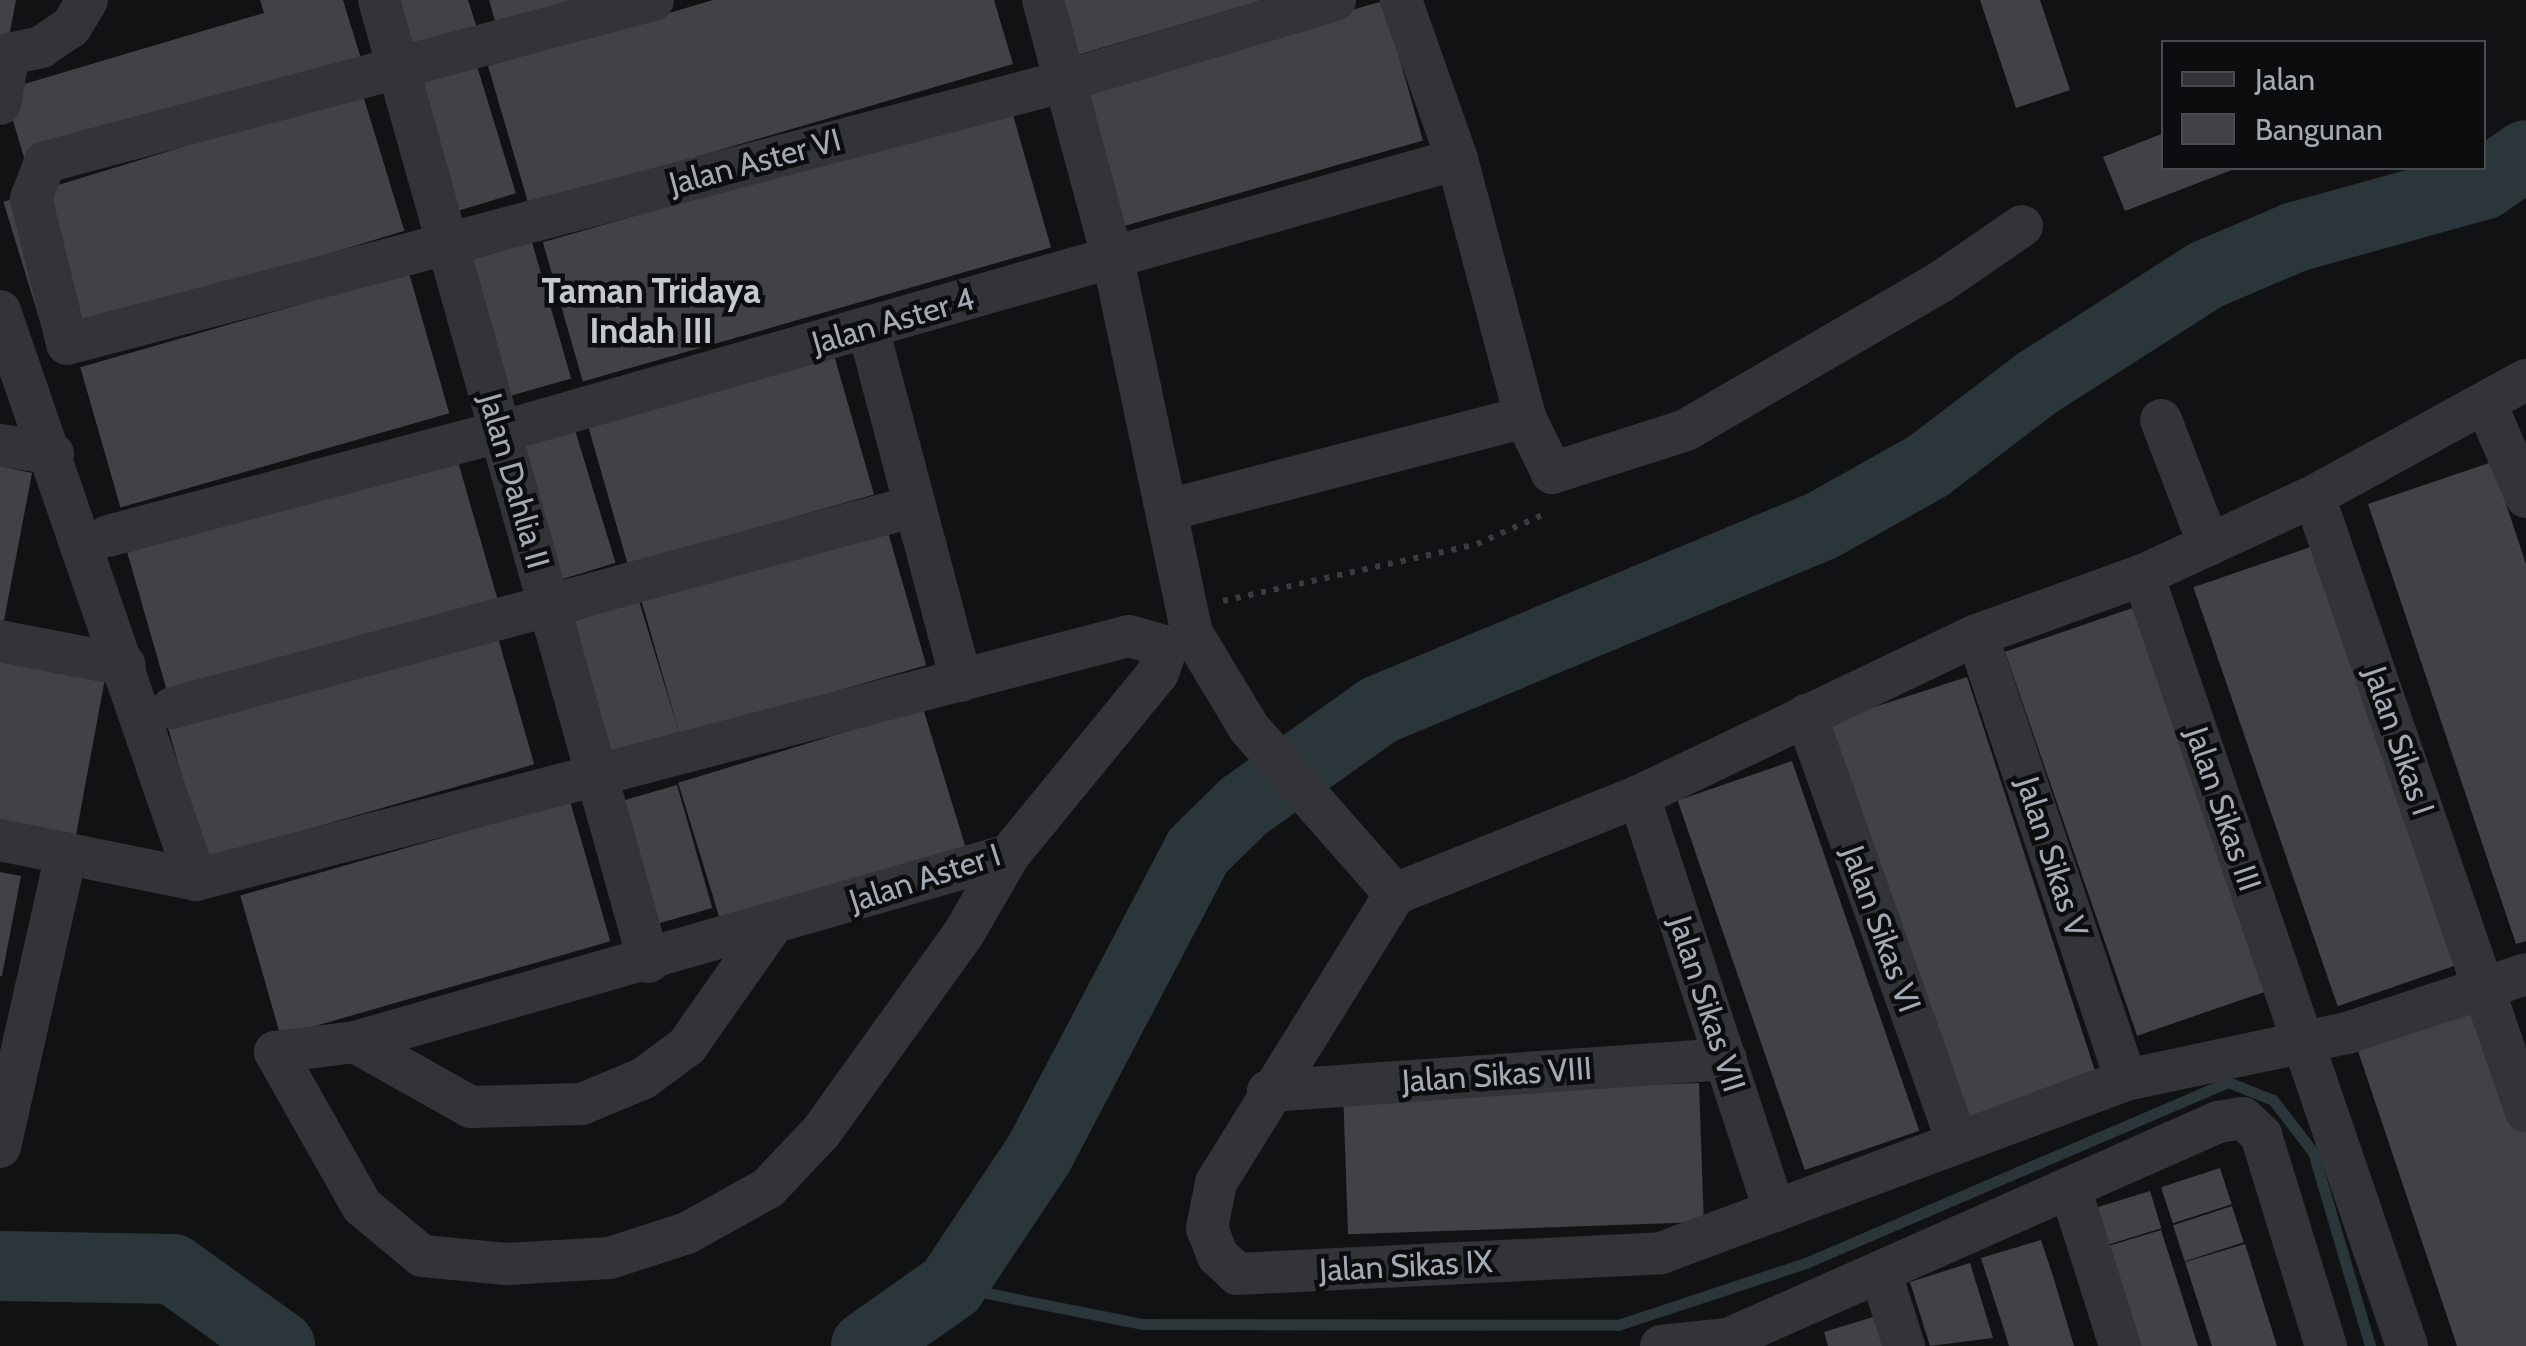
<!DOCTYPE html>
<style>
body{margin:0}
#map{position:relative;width:2526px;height:1346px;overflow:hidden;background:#111213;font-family:Cabin,sans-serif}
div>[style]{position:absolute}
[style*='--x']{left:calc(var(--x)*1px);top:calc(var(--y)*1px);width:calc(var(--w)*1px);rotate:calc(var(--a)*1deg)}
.stream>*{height:11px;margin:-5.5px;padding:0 5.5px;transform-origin:5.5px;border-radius:5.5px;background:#2b363b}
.river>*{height:70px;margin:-35px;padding:0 35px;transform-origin:35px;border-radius:35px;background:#2b363b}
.building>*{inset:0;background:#404246;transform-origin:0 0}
.path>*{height:6px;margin-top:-3px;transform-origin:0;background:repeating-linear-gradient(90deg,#393b3f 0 5px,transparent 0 13px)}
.street>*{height:42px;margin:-21px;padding:0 21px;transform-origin:21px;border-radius:21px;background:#333438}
span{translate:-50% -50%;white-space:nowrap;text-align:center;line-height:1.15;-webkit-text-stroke:9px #0c0d0e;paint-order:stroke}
.street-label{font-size:32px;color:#a3aab3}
.neighbourhood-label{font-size:35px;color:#c4c9cf;font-weight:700}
.legend{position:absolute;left:2161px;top:40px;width:325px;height:130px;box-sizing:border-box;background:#0c0d0e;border:2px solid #484c50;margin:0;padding:12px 18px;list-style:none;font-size:30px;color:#a3aab3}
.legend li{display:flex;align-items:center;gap:20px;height:50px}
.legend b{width:50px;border:2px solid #484c50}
</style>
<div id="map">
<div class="stream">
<i style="--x:951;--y:1286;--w:196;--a:11.2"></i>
<i style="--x:1143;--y:1324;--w:475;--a:0.1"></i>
<i style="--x:1618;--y:1325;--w:200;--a:-18.3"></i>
<i style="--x:1808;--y:1262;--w:457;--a:-23.2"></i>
<i style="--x:2228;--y:1082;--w:48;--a:21.8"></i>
<i style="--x:2273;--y:1100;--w:66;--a:52.4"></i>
<i style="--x:2313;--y:1152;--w:202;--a:73.6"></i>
</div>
<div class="river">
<i style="--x:0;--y:1266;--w:173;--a:1"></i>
<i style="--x:173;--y:1269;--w:132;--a:35.7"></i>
<i style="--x:866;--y:1346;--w:104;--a:-35.2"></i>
<i style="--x:951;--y:1286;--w:159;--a:-56.3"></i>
<i style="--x:1039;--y:1154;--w:342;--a:-62.3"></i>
<i style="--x:1198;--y:851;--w:64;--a:-44.4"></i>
<i style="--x:1244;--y:806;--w:166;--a:-35.4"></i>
<i style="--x:1379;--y:710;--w:481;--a:-22.6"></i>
<i style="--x:1823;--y:525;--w:120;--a:-29.3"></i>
<i style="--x:1928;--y:466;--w:137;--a:-37.3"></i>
<i style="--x:2037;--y:383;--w:201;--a:-32.6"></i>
<i style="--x:2206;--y:275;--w:97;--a:-23.1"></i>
<i style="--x:2295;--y:237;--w:195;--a:-15.5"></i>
<i style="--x:2483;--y:185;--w:52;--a:-34.9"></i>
</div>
<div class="building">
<i style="clip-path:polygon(0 0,16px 0,9px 37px,0 36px)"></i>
<i style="clip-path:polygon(260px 0,343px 0,362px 62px,25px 161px,4px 90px,264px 13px)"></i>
<i style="clip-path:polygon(396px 0,468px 0,477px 28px,410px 48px)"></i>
<i style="clip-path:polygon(489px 0,600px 0,498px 31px)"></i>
<i style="clip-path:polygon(713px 0,994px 0,1013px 64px,529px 206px,488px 66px)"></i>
<i style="clip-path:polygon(1057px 0,1260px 0,1260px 1px,1074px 56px)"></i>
<i style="clip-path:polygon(1980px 0,2040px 0,2070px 90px,2016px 108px)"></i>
<i style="left:1383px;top:1px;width:145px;height:317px;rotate:74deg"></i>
<i style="left:477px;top:66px;width:133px;height:68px;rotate:73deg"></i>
<i style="left:362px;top:92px;width:145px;height:375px;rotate:73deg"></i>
<i style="left:1011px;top:108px;width:145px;height:487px;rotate:74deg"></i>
<i style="clip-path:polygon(2164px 133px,2164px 168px,2237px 168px,2125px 211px,2103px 157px)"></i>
<i style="left:532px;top:242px;width:142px;height:71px;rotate:74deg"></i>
<i style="left:409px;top:273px;width:146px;height:342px;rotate:74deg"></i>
<i style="left:834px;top:355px;width:145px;height:256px;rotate:74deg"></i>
<i style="left:574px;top:427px;width:142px;height:67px;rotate:73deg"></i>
<i style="left:457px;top:458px;width:146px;height:343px;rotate:74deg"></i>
<i style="clip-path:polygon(2492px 462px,2526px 564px,2526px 941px,2516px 944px,2368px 504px)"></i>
<i style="clip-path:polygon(0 466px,32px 473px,2px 631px,0 631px)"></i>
<i style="left:886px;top:525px;width:146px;height:256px;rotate:74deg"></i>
<i style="left:2322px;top:543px;width:443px;height:136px;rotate:71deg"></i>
<i style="left:639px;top:601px;width:137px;height:76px;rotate:73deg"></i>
<i style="left:2144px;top:604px;width:406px;height:147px;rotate:71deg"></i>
<i style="left:494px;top:624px;width:146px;height:342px;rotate:74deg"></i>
<i style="clip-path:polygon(0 652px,106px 673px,76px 835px,0 821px)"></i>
<i style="left:1967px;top:677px;width:422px;height:154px;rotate:72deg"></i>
<i style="left:923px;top:708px;width:145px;height:256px;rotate:73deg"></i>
<i style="left:1792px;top:761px;width:391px;height:121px;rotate:71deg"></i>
<i style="left:677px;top:785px;width:128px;height:66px;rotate:74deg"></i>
<i style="left:570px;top:801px;width:146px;height:343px;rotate:74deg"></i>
<i style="clip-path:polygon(0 872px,21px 876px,2px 976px,0 976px)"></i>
<i style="clip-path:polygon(2486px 1008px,2526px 1128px,2526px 1346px,2457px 1346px,2358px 1051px)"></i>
<i style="left:1699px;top:1083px;width:139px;height:356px;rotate:88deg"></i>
<i style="left:2220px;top:1168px;width:38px;height:62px;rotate:72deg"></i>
<i style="left:2150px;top:1191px;width:39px;height:62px;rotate:73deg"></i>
<i style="left:2232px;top:1206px;width:38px;height:62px;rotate:72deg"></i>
<i style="clip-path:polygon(2161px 1230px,2185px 1305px,2198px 1346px,2134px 1346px,2102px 1248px)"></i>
<i style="clip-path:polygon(2041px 1240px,2053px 1276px,2074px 1346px,2009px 1346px,2005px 1333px,1981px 1258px)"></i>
<i style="clip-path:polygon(2245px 1244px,2277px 1346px,2212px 1346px,2185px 1262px)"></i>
<i style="clip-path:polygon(1970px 1263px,1993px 1338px,1930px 1346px,1910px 1282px)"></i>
<i style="clip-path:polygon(1883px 1314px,1893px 1346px,1828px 1346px,1824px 1332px)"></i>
</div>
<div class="path">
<i style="--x:1223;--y:601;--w:260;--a:-12.6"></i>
<i style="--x:1477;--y:544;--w:77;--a:-23.9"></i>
</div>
<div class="street">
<i style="--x:379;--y:0;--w:999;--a:74.32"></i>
<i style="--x:653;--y:0;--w:629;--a:165.08"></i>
<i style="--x:45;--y:162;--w:39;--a:111"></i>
<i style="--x:31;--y:198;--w:150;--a:76.1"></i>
<i style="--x:67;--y:344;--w:1032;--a:-14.76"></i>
<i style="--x:1065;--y:81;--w:282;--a:-16.7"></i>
<i style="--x:1043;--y:0;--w:268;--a:74.9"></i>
<i style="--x:1113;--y:259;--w:382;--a:78.1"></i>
<i style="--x:1192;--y:633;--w:111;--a:59"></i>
<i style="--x:1249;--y:728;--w:221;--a:48.7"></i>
<i style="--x:1395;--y:894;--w:340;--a:121.8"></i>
<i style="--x:1216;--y:1183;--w:46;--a:101.3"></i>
<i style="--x:1207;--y:1228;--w:30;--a:69"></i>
<i style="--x:1218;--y:1256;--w:26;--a:43"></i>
<i style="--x:1237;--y:1274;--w:425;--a:-2.8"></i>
<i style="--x:1661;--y:1253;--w:496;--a:-20.4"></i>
<i style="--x:2126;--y:1080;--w:226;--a:-12"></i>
<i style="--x:2347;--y:1033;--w:188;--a:-18.2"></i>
<i style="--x:0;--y:104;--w:51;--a:-79.8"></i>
<i style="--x:9;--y:54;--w:33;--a:-12"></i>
<i style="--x:41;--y:47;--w:36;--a:-34"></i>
<i style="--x:71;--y:27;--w:31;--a:-59"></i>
<i style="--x:1457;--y:159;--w:267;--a:75.2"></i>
<i style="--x:1525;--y:417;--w:62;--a:64.3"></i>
<i style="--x:1552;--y:473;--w:141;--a:-17.8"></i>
<i style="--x:1686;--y:430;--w:296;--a:-30.2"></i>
<i style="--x:1942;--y:281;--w:97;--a:-34.5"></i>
<i style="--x:0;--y:311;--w:602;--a:70.99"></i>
<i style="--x:868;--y:328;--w:365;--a:75.2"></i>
<i style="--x:2487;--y:406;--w:99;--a:66.8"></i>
<i style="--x:2161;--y:420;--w:134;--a:69"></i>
<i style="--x:0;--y:445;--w:54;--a:9.6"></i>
<i style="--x:2314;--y:496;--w:651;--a:71.01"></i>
<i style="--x:1168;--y:510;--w:369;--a:-14.6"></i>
<i style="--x:108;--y:536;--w:406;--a:-14.9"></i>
<i style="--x:500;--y:432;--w:995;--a:-15.92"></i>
<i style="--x:1457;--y:159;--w:169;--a:-109.4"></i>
<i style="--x:2143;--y:575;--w:815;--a:71.1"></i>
<i style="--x:1977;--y:635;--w:469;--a:71.5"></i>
<i style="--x:0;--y:641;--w:127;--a:10.9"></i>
<i style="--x:172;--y:708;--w:770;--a:-15.21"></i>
<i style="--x:1806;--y:715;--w:453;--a:70.5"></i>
<i style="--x:1639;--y:796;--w:437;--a:71.9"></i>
<i style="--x:0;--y:840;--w:200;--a:11.5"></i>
<i style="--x:196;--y:880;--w:964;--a:-14.66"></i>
<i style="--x:1129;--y:636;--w:40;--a:16"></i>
<i style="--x:1009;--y:855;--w:90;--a:120"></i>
<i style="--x:964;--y:933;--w:245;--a:125.7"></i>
<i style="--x:821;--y:1132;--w:77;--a:133.4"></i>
<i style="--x:768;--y:1188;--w:93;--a:150.9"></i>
<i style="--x:687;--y:1233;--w:81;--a:162"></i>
<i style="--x:610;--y:1258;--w:103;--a:176.7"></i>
<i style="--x:507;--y:1264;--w:85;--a:-174.6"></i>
<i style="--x:422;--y:1256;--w:78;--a:-140.2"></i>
<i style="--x:362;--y:1206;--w:177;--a:-119.5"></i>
<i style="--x:275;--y:1052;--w:81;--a:-7.1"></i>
<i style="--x:355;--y:1042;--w:680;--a:-15.96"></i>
<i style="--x:1009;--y:855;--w:235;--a:-50.7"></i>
<i style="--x:1158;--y:673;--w:28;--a:-71"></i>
<i style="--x:1395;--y:894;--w:263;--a:-21.9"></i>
<i style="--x:1639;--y:796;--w:374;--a:-25.5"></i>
<i style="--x:1977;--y:635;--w:177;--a:-19.9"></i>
<i style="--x:2143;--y:575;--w:188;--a:-24.8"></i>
<i style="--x:2314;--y:496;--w:242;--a:-28.7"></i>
<i style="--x:355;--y:1042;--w:133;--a:29.3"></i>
<i style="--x:471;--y:1107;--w:111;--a:-1.5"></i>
<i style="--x:582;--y:1104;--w:67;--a:-22.8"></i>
<i style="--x:644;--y:1078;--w:54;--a:-36.7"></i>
<i style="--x:687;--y:1046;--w:144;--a:-54.9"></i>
<i style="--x:1268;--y:1091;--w:459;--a:-4"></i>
<i style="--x:0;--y:1147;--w:301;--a:-77.3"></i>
<i style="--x:2070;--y:1188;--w:166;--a:72.4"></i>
<i style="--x:1881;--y:1274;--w:76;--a:72.3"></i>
<i style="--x:1661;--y:1346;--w:67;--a:-6"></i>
<i style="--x:1728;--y:1339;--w:536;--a:-23.89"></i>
<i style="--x:2218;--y:1122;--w:25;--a:-9"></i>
<i style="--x:2243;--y:1118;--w:25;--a:43"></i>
<i style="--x:2261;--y:1135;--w:221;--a:72.9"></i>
</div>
<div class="street-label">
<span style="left:755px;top:162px;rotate:-15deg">Jalan Aster VI</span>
<span style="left:893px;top:321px;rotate:-16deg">Jalan Aster 4</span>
<span style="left:514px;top:481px;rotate:74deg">Jalan Dahlia II</span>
<span style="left:2399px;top:741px;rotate:71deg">Jalan Sikas I</span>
<span style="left:2223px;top:809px;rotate:71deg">Jalan Sikas III</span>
<span style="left:2052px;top:857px;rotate:72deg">Jalan Sikas V</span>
<span style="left:925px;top:878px;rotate:-18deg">Jalan Aster I</span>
<span style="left:1881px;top:929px;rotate:70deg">Jalan Sikas VI</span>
<span style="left:1707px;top:1004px;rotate:72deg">Jalan Sikas VII</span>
<span style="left:1497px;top:1075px;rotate:-4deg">Jalan Sikas VIII</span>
<span style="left:1406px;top:1266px;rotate:-3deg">Jalan Sikas IX</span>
</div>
<div class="neighbourhood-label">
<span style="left:651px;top:311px">Taman Tridaya<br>Indah III</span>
</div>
<ul class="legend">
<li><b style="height:12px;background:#333438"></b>Jalan</li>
<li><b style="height:28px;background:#404246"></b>Bangunan</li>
</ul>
</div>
